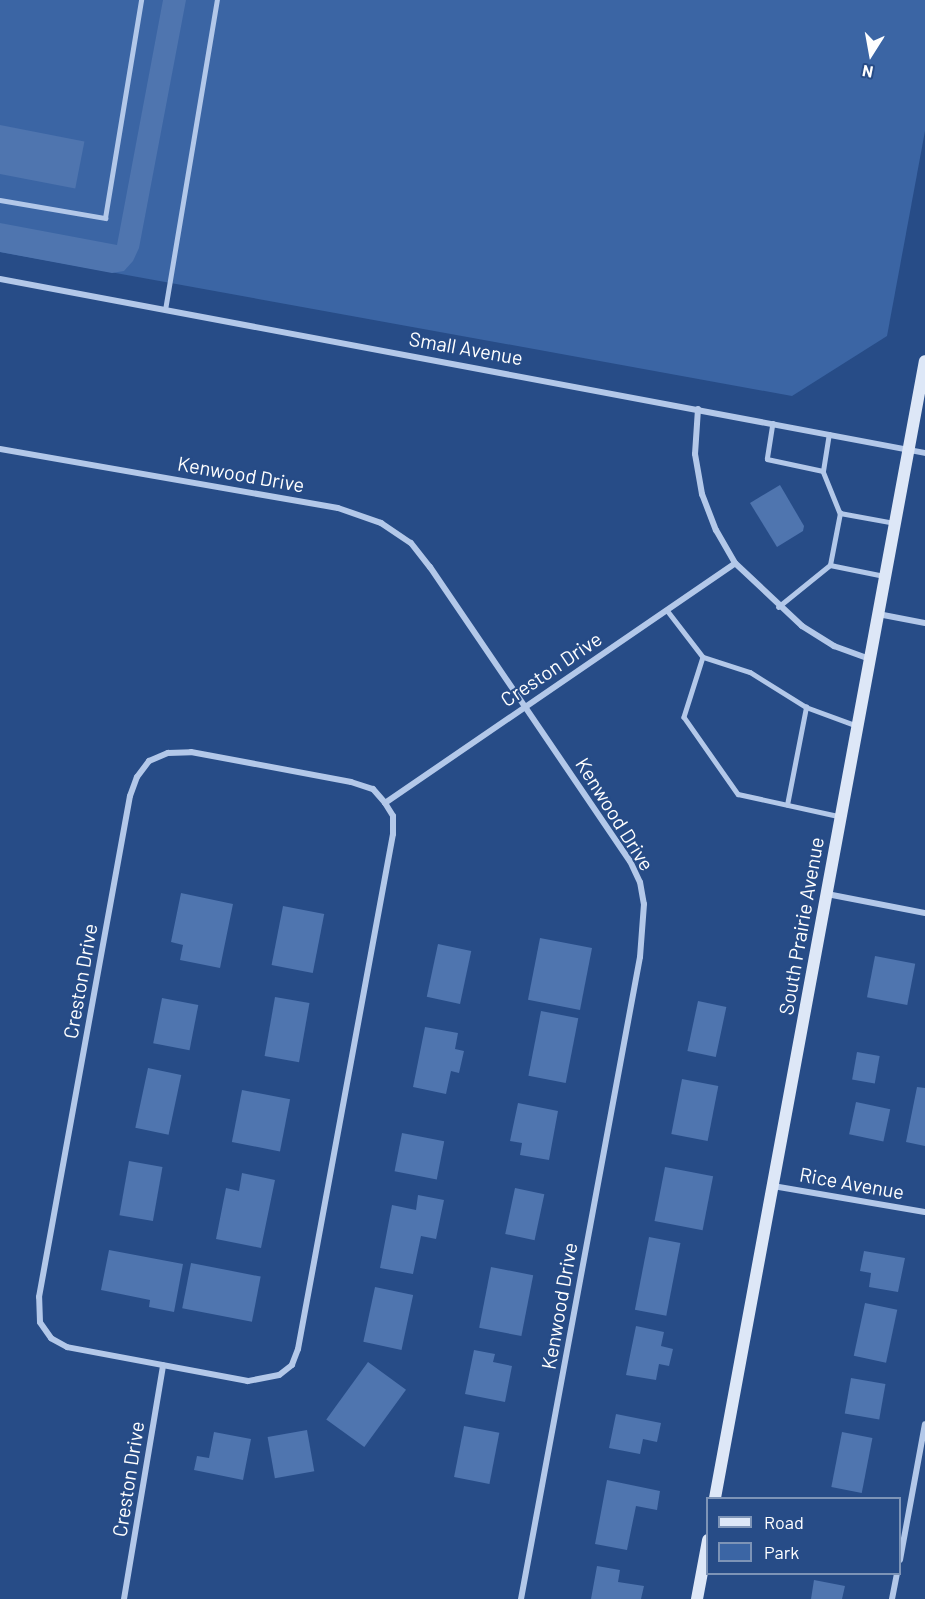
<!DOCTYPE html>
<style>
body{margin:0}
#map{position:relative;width:925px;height:1599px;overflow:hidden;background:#274c87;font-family:Barlow,sans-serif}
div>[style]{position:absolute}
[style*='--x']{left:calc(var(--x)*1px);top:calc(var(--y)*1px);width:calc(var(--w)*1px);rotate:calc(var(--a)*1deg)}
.green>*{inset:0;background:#3b65a4}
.building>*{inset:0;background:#4f75af;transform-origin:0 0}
.lane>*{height:4.5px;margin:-2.25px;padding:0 2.25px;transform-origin:2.25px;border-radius:2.25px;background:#b3c8e9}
.street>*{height:6px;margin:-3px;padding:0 3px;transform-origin:3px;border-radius:3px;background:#b3c8e9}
.secondary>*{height:12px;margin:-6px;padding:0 6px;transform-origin:6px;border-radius:6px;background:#dde7f7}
span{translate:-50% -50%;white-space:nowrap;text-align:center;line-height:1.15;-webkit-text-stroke:4.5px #274c87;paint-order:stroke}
.street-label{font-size:20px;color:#fff}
.legend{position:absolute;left:706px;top:1497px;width:195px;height:78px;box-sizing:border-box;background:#274c87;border:2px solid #7d94b7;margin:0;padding:8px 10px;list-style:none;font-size:18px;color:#fff}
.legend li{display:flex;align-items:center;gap:12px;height:30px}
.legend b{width:30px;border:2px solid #7d94b7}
.north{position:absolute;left:841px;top:24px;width:60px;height:60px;-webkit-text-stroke:4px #274c87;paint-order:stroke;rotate:191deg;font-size:16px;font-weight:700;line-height:24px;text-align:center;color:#fff}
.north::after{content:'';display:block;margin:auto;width:21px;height:27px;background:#fff;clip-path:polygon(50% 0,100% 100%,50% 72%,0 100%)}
</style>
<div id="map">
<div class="green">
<i style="clip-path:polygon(0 0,925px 0,925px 131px,887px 336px,792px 396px,0 252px)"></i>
</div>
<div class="building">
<i style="clip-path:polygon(163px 0,186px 0,139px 248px,133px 261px,124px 271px,112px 273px,0 252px,0 223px,117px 245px)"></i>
<i style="left:0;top:125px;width:86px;height:48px;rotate:11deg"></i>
<i style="clip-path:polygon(780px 485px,804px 526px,803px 531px,777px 547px,750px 503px)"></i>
<i style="clip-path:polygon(181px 893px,233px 904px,220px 968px,180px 960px,183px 945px,171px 942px)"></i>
<i style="left:283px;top:906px;width:42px;height:60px;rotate:11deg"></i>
<i style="left:540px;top:938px;width:53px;height:63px;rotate:11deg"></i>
<i style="left:438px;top:944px;width:34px;height:54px;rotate:12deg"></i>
<i style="left:875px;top:956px;width:41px;height:42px;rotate:11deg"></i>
<i style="left:275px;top:997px;width:35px;height:60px;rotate:10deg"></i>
<i style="left:162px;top:998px;width:37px;height:46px;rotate:11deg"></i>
<i style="left:698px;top:1001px;width:29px;height:51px;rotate:12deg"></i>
<i style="left:541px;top:1011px;width:38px;height:66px;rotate:11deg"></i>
<i style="clip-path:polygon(425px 1027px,458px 1033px,455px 1049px,464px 1051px,459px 1073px,451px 1071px,446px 1094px,413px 1087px)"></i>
<i style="left:857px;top:1052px;width:23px;height:28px;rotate:10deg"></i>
<i style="left:148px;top:1068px;width:34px;height:61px;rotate:12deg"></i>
<i style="left:682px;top:1079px;width:37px;height:56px;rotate:11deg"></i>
<i style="clip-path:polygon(917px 1087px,925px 1088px,925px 1146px,906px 1142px)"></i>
<i style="left:242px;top:1090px;width:49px;height:53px;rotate:11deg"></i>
<i style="left:856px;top:1102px;width:35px;height:33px;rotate:12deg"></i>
<i style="clip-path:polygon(518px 1103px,558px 1111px,549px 1160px,520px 1155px,522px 1143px,510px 1141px)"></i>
<i style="left:402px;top:1133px;width:43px;height:39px;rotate:11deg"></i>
<i style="left:129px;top:1161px;width:34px;height:55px;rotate:10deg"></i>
<i style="left:665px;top:1167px;width:49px;height:55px;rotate:11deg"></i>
<i style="clip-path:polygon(242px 1173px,275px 1180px,261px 1248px,216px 1239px,226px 1188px,239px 1191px)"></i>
<i style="left:515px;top:1188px;width:30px;height:47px;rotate:12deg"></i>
<i style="clip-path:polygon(418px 1195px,444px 1200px,436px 1239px,421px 1236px,413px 1274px,380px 1268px,392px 1205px,416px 1210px)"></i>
<i style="left:649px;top:1237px;width:32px;height:74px;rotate:11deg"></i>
<i style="clip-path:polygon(109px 1250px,183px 1264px,174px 1312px,149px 1307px,150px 1300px,101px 1290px)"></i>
<i style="clip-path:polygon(864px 1251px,905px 1258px,898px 1292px,869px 1287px,871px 1273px,860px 1271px)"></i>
<i style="left:191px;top:1263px;width:71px;height:46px;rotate:11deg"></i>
<i style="left:491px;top:1267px;width:43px;height:62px;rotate:11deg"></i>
<i style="left:375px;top:1287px;width:39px;height:56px;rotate:12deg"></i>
<i style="left:865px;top:1303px;width:33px;height:54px;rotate:12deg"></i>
<i style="clip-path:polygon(636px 1326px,664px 1332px,661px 1346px,673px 1349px,669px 1366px,659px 1364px,656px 1380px,626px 1375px)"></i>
<i style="clip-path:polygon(474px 1350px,495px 1354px,493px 1362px,512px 1366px,505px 1402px,465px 1394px)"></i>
<i style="left:368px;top:1362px;width:47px;height:71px;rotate:36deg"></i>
<i style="left:851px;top:1378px;width:35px;height:36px;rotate:10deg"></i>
<i style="clip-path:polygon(616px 1414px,661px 1423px,657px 1442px,643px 1439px,640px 1454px,609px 1448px)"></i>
<i style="left:464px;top:1426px;width:36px;height:52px;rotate:11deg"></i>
<i style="left:307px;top:1430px;width:42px;height:40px;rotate:80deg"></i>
<i style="clip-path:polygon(214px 1432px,251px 1439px,243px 1480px,194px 1470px,197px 1456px,209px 1458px)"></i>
<i style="left:842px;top:1432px;width:31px;height:56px;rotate:11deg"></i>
<i style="clip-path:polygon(607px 1480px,660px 1491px,657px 1510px,636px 1506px,627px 1550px,595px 1544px)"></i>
<i style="clip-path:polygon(597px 1566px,620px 1570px,618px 1582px,644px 1586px,641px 1599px,591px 1599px)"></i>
<i style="clip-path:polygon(814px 1580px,845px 1586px,842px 1599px,811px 1599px)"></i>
</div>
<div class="lane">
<i style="--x:0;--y:200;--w:107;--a:9.7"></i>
<i style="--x:105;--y:218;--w:221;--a:-80.6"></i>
<i style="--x:165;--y:310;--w:314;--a:-80.5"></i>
<i style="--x:773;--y:423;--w:36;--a:99"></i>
<i style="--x:767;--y:459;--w:57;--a:12.1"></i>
<i style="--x:823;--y:471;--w:45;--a:68"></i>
<i style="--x:840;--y:513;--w:56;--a:10.3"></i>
<i style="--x:823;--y:471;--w:37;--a:-81"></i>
<i style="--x:830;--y:565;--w:55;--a:11.5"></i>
<i style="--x:778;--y:607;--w:67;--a:-38.9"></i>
<i style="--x:830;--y:565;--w:53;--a:-79.1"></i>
<i style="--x:667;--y:610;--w:59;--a:52.5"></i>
<i style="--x:703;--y:657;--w:63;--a:107.6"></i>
<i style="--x:684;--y:717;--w:94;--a:55"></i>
<i style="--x:738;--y:794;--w:102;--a:12.4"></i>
<i style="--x:703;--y:657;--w:49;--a:17.7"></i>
<i style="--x:750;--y:672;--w:66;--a:32"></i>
<i style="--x:806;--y:707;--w:52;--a:20.2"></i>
<i style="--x:787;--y:805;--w:100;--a:-79"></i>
</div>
<div class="street">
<i style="--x:0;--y:279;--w:941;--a:10.65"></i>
<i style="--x:698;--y:409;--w:45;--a:93.8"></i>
<i style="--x:695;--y:454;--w:41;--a:80.1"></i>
<i style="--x:702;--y:494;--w:39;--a:69"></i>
<i style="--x:716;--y:530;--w:38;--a:60"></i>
<i style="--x:735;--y:563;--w:92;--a:43.2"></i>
<i style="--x:802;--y:626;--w:38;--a:32"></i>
<i style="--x:834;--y:646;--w:38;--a:20"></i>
<i style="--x:0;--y:449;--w:343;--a:9.9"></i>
<i style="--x:338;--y:508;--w:46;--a:19.2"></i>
<i style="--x:381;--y:523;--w:36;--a:34"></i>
<i style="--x:411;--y:543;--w:31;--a:52"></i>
<i style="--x:430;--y:567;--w:356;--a:55.8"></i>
<i style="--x:630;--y:861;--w:23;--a:65"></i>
<i style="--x:640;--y:882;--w:22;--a:80"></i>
<i style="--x:644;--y:904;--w:53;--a:94.3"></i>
<i style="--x:640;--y:957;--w:653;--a:100.5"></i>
<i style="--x:878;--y:614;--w:48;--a:10.8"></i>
<i style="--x:385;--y:803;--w:15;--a:58"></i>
<i style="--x:393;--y:816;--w:18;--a:90"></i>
<i style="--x:393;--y:834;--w:524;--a:100.45"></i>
<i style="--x:298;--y:1349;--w:17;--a:111"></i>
<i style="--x:292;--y:1365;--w:16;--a:142"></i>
<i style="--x:279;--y:1375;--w:32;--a:169"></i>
<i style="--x:248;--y:1381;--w:184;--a:-169.4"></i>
<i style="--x:67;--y:1347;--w:18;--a:-151"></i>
<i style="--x:51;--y:1338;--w:19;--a:-125"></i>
<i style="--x:40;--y:1322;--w:25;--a:-92"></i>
<i style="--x:39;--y:1297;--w:509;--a:-79.71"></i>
<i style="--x:130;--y:796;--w:20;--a:-70"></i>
<i style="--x:137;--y:777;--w:20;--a:-53"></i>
<i style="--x:149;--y:761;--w:21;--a:-23"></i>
<i style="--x:168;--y:753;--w:23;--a:-2"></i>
<i style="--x:191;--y:752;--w:163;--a:10.6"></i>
<i style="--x:351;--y:782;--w:23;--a:18"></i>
<i style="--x:373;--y:789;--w:18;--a:49"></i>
<i style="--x:385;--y:803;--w:424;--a:-34.4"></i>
<i style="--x:827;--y:894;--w:100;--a:11"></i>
<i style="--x:773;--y:1186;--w:154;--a:9.7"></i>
<i style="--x:900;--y:1560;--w:138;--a:-79.6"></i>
<i style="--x:124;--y:1599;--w:237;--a:-80.5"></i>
<i style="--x:892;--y:1599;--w:25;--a:-79"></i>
</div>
<div class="secondary">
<i style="--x:715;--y:1498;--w:1156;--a:-79.54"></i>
<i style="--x:697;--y:1599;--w:60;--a:-79.4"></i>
</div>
<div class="street-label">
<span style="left:466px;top:348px;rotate:10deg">Small Avenue</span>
<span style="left:241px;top:474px;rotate:10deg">Kenwood Drive</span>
<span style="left:551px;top:669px;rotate:-34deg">Creston Drive</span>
<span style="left:615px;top:814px;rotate:58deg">Kenwood Drive</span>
<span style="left:801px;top:926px;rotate:-80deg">South Prairie Avenue</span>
<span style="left:80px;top:981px;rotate:-80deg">Creston Drive</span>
<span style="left:852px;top:1183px;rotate:10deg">Rice Avenue</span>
<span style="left:559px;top:1306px;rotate:-80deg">Kenwood Drive</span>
<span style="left:128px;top:1479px;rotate:-81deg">Creston Drive</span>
</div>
<ul class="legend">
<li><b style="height:8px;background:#dde7f7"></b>Road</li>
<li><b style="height:16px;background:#3b65a4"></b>Park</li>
</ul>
<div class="north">N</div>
</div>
